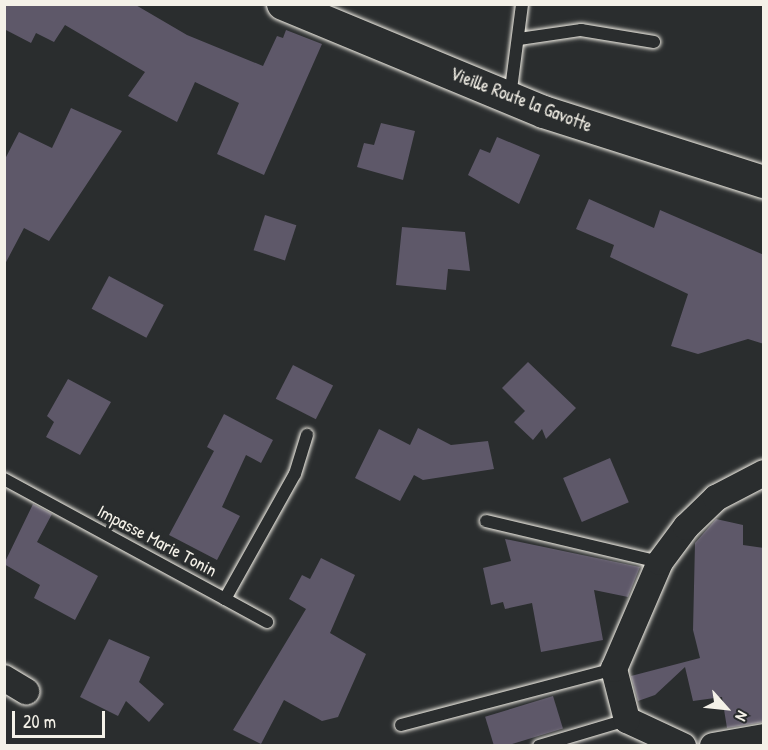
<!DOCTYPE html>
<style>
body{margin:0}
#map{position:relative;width:768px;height:750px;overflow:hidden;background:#2a2d2e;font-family:"Patrick Hand",sans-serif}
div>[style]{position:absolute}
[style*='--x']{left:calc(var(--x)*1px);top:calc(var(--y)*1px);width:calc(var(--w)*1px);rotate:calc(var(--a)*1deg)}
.building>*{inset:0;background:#5e5869;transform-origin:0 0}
.roads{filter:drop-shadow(0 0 2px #f4f1e8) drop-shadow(0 0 2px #f4f1e8)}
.service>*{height:12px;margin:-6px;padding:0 6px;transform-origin:6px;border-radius:6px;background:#2a2d2e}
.minor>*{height:26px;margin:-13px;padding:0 13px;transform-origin:13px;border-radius:13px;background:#2a2d2e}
.tertiary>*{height:32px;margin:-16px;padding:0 16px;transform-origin:16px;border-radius:16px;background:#2a2d2e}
span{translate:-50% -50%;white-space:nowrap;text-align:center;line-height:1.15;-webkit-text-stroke:6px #2a2d2e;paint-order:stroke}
.street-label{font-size:18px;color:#f4f1e8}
.frame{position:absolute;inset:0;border:6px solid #f4f1e8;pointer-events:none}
.north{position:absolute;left:696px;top:678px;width:60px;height:60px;-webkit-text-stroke:4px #2a2d2e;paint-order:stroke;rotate:117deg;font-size:16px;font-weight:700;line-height:24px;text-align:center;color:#f4f1e8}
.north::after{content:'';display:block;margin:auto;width:21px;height:27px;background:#f4f1e8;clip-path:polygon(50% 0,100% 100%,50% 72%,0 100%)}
.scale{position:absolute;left:12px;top:711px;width:93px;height:27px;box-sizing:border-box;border:3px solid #f4f1e8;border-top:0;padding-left:8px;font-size:18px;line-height:21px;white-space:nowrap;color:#f4f1e8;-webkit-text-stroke:4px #2a2d2e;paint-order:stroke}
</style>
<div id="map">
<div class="building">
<i style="clip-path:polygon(4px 4px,134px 4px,187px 35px,263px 66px,277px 36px,283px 38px,286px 30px,322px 44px,264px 175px,217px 154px,239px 103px,195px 82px,177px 122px,128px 96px,145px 72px,65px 25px,54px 42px,36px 33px,31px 43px,4px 29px)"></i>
<i style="clip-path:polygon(71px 108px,122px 131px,49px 241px,24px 228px,4px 266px,4px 161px,19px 132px,52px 148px)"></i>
<i style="clip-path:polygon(381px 123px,415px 131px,403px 180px,357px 167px,364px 143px,374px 145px)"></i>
<i style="clip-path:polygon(497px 137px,540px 155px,519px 204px,468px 175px,480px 149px,490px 153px)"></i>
<i style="clip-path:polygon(589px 199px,654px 228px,660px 210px,764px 255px,764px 344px,748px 339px,698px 354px,671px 346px,688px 294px,610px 257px,614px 245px,576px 229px)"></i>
<i style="left:265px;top:215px;width:33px;height:37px;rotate:18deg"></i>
<i style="clip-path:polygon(402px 227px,465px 232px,470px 271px,448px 269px,446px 290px,396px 285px)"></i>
<i style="left:109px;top:276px;width:62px;height:37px;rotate:28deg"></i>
<i style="clip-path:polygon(528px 362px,576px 408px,546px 439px,542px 429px,533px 440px,514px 422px,525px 411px,502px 388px)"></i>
<i style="left:293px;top:365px;width:45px;height:38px;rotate:27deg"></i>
<i style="clip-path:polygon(68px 379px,111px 402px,80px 455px,46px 437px,54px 422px,47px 416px)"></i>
<i style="clip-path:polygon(224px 414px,273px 440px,261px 463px,246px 455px,222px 507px,240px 516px,217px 560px,169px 535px,214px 451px,207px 447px)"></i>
<i style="clip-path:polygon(418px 428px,451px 445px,488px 441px,494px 469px,423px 480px,414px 475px,400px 501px,355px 478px,379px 429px,410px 445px)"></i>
<i style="left:610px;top:458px;width:48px;height:51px;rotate:67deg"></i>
<i style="clip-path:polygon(33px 504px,52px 514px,37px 542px,98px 576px,75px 620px,34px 598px,40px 585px,4px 564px)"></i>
<i style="clip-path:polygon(716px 519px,743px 525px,743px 545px,764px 548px,764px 722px,727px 728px,722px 697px,693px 701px,685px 667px,655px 695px,638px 701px,631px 676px,700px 658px,693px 630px,695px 543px)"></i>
<i style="clip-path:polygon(505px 539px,640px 567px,628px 597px,594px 590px,603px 640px,541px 652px,532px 603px,505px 609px,503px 602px,491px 605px,483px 568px,511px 561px)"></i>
<i style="clip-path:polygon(321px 558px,355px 575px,330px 633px,366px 654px,338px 717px,322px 721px,284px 700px,261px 744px,233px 730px,306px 609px,289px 599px,302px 575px,310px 579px)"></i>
<i style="clip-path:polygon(109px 639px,150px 657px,139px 682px,164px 704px,149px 722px,126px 701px,118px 716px,80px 697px)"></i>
<i style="left:553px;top:696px;width:34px;height:71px;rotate:73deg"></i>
</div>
<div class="roads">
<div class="service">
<i style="--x:519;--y:39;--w:63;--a:-8.3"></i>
<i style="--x:581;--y:30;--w:74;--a:9.3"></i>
<i style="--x:510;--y:97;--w:94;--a:-82.6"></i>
<i style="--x:4;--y:479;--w:251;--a:28.5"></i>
<i style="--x:225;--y:599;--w:143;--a:-60.8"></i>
<i style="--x:295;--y:474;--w:41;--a:-72.9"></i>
<i style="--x:486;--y:521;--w:179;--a:13.3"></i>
<i style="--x:225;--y:599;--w:48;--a:28.7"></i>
<i style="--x:401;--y:725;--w:220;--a:-14.7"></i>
<i style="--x:539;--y:746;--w:92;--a:-16.5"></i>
</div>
<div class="minor">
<i style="--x:4;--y:678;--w:26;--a:31"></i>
<i style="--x:683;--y:746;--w:62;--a:-155.1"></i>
<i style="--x:627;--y:720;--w:53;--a:-104.3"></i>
<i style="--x:614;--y:669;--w:116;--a:-66.7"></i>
<i style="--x:660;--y:562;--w:44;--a:-53.4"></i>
<i style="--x:686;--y:527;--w:42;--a:-44"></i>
<i style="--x:716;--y:498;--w:54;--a:-27.5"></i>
<i style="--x:713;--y:746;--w:52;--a:-10"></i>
</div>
<div class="tertiary">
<i style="--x:283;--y:4;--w:282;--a:22.5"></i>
<i style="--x:544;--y:112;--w:231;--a:17.7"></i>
</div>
</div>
<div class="street-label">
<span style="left:521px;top:100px;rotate:21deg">Vieille Route la Gavotte</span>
<span style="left:157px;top:541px;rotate:28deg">Impasse Marie Tonin</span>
</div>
<div class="frame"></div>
<div class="north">N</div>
<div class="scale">20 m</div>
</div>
